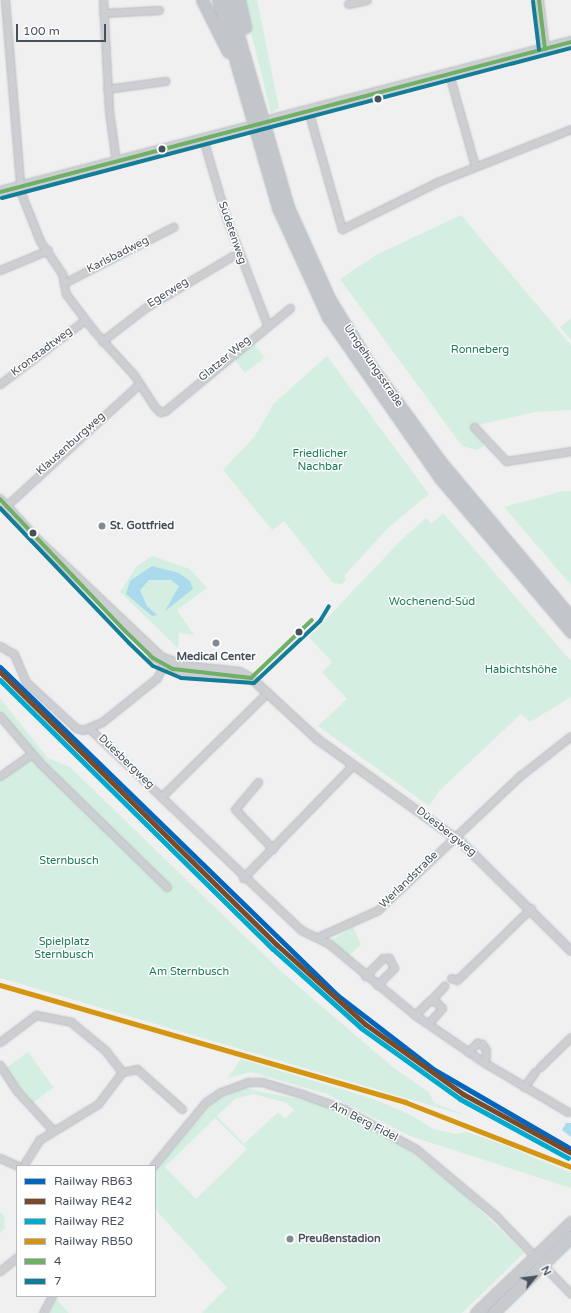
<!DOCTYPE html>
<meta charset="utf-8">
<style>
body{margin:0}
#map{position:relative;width:571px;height:1313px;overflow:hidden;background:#f0f0f0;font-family:"Varela Round",sans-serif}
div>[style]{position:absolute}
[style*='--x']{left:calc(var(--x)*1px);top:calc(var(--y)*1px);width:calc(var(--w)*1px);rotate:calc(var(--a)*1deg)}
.green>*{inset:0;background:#d4efe1;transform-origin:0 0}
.water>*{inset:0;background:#aadaec}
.roads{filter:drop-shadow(0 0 1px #b5b9bf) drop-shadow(0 0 1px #b5b9bf)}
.minor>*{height:7px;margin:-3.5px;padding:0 3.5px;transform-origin:3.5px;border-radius:3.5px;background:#ccced1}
.tertiary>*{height:8px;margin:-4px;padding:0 4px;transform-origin:4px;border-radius:4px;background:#ccced1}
.secondary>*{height:10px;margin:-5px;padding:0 5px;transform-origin:5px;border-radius:5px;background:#cdd0d3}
.primary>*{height:11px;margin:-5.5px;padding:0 5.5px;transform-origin:5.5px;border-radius:5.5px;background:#c7cbce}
.trunk>*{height:11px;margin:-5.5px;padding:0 5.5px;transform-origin:5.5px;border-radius:5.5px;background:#c2c6ca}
.bus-1>*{height:4px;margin:-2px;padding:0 2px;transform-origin:2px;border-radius:2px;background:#70af66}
.bus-2>*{height:4px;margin:-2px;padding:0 2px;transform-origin:2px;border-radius:2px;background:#137c97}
.rail-1>*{height:5px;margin:-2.5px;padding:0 2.5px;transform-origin:2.5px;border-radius:2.5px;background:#0065bd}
.rail-2>*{height:5px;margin:-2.5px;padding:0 2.5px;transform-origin:2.5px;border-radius:2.5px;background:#7a4b2a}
.rail-3>*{height:5px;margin:-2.5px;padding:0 2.5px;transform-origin:2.5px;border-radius:2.5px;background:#00a9ce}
.rail-4>*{height:5px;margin:-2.5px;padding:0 2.5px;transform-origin:2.5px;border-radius:2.5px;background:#d49512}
.dots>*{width:11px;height:11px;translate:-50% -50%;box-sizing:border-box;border:2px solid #fff;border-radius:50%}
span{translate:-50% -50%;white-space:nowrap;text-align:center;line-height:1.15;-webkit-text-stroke:3px #fff;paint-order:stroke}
.street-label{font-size:11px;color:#47515c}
.park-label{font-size:11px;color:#187d52}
.poi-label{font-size:11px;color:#47515c;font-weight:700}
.left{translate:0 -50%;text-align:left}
.legend{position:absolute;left:16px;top:1165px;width:140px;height:132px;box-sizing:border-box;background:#fff;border:1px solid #b5b9be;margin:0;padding:5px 7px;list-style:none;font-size:12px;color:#47515c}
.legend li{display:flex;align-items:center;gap:8px;height:20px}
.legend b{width:20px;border:1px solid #b5b9be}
.north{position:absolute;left:515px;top:1257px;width:40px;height:40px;-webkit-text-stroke:3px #fff;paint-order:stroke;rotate:61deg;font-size:11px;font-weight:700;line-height:16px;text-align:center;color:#47515c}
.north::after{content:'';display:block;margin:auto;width:14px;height:18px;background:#47515c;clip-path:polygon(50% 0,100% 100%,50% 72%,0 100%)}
.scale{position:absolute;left:16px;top:24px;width:90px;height:18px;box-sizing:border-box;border:2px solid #47515c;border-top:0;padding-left:5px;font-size:12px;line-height:14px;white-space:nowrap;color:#47515c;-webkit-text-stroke:3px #fff;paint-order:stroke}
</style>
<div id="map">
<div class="green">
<i style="clip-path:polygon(243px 0,257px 0,279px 108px,271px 113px)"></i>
<i style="clip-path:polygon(461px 215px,571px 345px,571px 410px,535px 412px,479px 425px,473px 430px,485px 446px,476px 450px,462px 446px,340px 279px,376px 255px)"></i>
<i style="clip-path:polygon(571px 318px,571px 340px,560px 327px)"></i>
<i style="left:252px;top:341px;width:21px;height:25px;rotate:53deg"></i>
<i style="clip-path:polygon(327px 356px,429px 494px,389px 527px,344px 576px,346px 579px,342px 584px,333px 583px,284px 521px,272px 530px,223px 470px,255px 436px,274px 403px)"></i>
<i style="clip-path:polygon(563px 491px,571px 491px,571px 585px,504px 507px)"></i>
<i style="clip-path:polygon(443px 513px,571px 661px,571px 697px,530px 722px,521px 714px,439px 791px,429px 806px,318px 726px,347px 699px,322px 672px,332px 662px,309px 637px,403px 538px,426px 518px,431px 524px)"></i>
<i style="clip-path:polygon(152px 556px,190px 569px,207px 588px,177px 610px,194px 635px,179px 633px,178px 648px,120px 592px,136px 567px)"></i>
<i style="clip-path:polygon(0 698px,48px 758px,70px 767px,283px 973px,394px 1068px,429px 1092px,434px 1103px,470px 1117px,0 978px,0 779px,38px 756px,0 711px)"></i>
<i style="clip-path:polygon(353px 927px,361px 945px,347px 957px,329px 942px)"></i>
<i style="left:28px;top:1052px;width:44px;height:28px;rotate:54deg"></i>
<i style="clip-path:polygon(241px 1059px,374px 1099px,411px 1115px,433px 1129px,456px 1134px,467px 1132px,509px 1147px,571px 1173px,571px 1188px,410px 1136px,327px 1094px,251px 1072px,228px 1078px)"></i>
<i style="clip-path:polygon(evenodd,245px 1088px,321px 1104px,400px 1144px,458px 1189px,524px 1253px,462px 1313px,202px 1313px,227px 1288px,155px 1209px,155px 1171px,214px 1102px,245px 1088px,253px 1094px,287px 1103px,294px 1110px,285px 1119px,278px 1112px,244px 1144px,217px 1116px,235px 1099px,253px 1094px,245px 1088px,215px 1118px,247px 1149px,196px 1199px,165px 1167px,215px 1118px)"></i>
<i style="clip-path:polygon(0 1212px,4px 1216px,5px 1228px,0 1233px)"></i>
<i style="clip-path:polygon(57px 1300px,69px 1313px,49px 1313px)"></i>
</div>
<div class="water">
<i style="clip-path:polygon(152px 566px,179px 573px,190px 581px,193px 589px,165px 611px,179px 586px,171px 580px,149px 580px,140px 590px,147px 606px,157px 615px,152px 616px,126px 594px,130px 581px)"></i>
<i style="clip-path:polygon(566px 1123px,571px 1123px,571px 1137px,562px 1130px)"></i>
</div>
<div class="roads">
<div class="minor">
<i style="--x:5;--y:0;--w:194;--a:85.3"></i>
<i style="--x:21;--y:193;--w:52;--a:68.4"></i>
<i style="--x:40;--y:241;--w:40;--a:56"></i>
<i style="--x:62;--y:274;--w:20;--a:79"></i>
<i style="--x:66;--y:294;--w:46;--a:52.9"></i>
<i style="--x:94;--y:331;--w:59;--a:47.7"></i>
<i style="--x:134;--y:375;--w:38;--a:57"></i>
<i style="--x:155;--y:407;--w:7;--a:45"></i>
<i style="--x:160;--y:412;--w:5;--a:-11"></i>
<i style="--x:165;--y:411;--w:162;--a:-39.5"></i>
<i style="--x:103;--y:0;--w:111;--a:86.9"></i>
<i style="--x:109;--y:111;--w:51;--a:82.2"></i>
<i style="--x:539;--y:0;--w:49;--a:83"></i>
<i style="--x:348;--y:4;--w:19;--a:-12"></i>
<i style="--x:103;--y:13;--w:56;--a:-3.1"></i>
<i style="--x:449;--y:74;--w:96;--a:74.2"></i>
<i style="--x:107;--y:89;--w:59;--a:-7.9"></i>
<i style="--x:308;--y:110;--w:124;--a:74.1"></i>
<i style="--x:342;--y:229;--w:106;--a:-26.3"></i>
<i style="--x:437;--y:182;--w:144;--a:-21.6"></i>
<i style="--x:203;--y:139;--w:84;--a:73.5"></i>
<i style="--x:227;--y:220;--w:111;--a:69"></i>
<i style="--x:0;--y:270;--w:52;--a:-22.6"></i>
<i style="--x:64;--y:283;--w:123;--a:-27.2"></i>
<i style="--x:102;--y:341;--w:54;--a:-37.5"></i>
<i style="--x:145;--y:308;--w:109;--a:-30.8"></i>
<i style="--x:0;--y:384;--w:106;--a:-37"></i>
<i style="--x:474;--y:427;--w:47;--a:46.7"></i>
<i style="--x:506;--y:461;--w:66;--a:-8.7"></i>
<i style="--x:6;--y:506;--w:180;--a:-42.5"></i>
<i style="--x:0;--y:646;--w:16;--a:30"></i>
<i style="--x:14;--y:654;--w:30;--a:67"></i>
<i style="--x:26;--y:682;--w:68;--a:42.6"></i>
<i style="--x:76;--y:728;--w:7;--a:16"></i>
<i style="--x:83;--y:730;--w:21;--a:-23"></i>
<i style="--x:102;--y:722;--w:70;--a:-38.7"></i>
<i style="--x:157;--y:678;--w:20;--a:-63"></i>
<i style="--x:0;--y:716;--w:63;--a:49.5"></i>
<i style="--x:41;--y:764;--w:176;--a:44.3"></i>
<i style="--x:90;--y:729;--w:291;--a:43.6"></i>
<i style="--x:301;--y:930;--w:30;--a:26"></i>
<i style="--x:328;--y:943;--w:113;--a:39.6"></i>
<i style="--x:415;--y:1015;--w:85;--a:34.4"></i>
<i style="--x:485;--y:1063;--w:96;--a:30.6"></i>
<i style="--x:0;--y:776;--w:38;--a:-35"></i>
<i style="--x:258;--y:782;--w:35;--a:130"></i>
<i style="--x:235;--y:809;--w:55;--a:46.5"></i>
<i style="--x:162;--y:796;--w:148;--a:-44.5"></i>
<i style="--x:243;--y:878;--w:158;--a:-45.8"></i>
<i style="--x:318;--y:937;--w:66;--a:-24.2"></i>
<i style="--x:378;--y:910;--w:197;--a:-43.4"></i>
<i style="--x:521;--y:775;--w:63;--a:-38"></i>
<i style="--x:365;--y:976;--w:25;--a:-45"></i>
<i style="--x:383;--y:958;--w:6;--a:0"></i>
<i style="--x:389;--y:958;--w:11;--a:63"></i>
<i style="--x:394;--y:968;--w:24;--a:135"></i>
<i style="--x:451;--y:978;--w:6;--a:18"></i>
<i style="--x:457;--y:980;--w:103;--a:-44.2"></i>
<i style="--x:432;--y:999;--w:18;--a:-47"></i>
<i style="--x:415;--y:1015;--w:20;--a:-45"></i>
<i style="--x:429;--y:1001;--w:6;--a:0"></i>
<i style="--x:435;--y:1001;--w:10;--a:45"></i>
<i style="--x:442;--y:1008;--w:21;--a:131"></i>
<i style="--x:0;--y:1042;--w:45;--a:-36.9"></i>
<i style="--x:36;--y:1015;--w:36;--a:11"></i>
<i style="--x:71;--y:1022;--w:44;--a:39.5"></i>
<i style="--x:105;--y:1050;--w:28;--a:52"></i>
<i style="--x:122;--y:1072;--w:15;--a:-11"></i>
<i style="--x:137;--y:1069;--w:60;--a:41.6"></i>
<i style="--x:468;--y:1052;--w:13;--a:-45"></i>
<i style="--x:477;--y:1043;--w:5;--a:11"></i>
<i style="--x:482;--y:1044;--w:7;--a:56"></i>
<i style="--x:486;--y:1050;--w:13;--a:94"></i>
<i style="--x:0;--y:1065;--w:31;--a:57"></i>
<i style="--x:17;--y:1091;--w:52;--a:47.4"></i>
<i style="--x:540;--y:1067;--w:43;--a:-44.1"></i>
<i style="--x:524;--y:1087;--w:19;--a:-54"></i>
<i style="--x:0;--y:1158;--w:20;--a:24"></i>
<i style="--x:23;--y:1166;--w:31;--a:-58"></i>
<i style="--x:39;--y:1140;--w:69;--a:-31.4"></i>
<i style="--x:98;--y:1104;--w:40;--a:-53"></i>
<i style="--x:153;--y:1166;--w:83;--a:-50.4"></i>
<i style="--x:206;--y:1102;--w:18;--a:-34"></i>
<i style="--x:221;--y:1092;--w:29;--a:-20"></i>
<i style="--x:248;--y:1082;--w:14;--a:0"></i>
<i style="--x:262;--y:1082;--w:42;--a:16.7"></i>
<i style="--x:302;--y:1094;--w:45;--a:19.7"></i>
<i style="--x:344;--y:1109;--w:82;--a:29.1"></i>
<i style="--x:416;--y:1149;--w:104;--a:39.9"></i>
<i style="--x:496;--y:1216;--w:108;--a:46.1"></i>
<i style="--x:0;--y:1271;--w:22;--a:-39"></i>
<i style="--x:43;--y:1313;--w:19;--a:-62"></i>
</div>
<div class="tertiary">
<i style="--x:0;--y:499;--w:67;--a:47.4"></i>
<i style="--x:43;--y:545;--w:163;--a:43.5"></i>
<i style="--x:161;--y:657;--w:25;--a:21"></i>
<i style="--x:184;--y:666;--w:56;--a:6.1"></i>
<i style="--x:240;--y:672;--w:13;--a:29"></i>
<i style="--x:251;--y:678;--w:90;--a:42.7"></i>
<i style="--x:317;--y:739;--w:178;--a:35.6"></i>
<i style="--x:462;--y:843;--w:153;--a:44.7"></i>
<i style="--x:153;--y:657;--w:34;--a:27"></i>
<i style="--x:183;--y:672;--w:68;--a:5"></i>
</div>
<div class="secondary">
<i style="--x:272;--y:120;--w:309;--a:-14.6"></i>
<i style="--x:0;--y:192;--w:254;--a:-14.6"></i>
</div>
<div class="primary">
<i style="--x:476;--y:1313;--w:132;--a:-43.8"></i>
<i style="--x:493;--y:1313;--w:109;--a:-44.3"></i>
</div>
<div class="trunk">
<i style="--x:202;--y:0;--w:58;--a:63.4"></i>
<i style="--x:218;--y:0;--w:216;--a:73.9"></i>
<i style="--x:278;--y:208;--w:120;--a:65.4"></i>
<i style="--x:328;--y:317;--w:196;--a:55.2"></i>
<i style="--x:440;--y:478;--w:202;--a:49.6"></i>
<i style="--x:228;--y:0;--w:216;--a:73.8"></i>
<i style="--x:288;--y:207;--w:102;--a:65.7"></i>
<i style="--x:330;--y:300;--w:76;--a:58.4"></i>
<i style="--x:370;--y:365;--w:119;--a:53.9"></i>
<i style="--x:440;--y:461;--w:204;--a:50"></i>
<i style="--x:239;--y:0;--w:28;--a:77"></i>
</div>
</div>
<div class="bus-1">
<i style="--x:539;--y:0;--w:49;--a:83"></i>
<i style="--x:0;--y:192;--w:590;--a:-14.72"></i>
<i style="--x:0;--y:499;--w:182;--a:46.6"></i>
<i style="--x:125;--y:631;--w:39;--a:44"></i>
<i style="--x:153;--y:658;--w:23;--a:29"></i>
<i style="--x:173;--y:669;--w:79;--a:6.6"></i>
<i style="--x:251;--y:678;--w:84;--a:-43.6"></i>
</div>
<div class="bus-2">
<i style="--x:533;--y:1;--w:49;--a:83"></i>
<i style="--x:2;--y:198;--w:588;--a:-14.77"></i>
<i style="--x:0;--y:508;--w:187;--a:46.3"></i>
<i style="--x:129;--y:643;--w:33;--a:44"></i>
<i style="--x:153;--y:666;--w:30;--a:23"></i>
<i style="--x:181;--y:678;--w:73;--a:3.9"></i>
<i style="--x:254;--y:683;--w:91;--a:-43.2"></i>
<i style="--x:320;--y:621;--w:17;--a:-59"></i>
</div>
<div class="rail-1">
<i style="--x:0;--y:667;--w:470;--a:44.2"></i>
<i style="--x:337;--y:995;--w:121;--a:37.6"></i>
<i style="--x:433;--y:1069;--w:160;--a:30.1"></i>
</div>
<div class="rail-2">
<i style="--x:0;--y:672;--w:389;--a:44.6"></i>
<i style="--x:277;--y:945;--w:118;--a:41.9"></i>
<i style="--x:365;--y:1024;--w:120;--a:35.5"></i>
<i style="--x:463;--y:1094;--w:123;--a:28.6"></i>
</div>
<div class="rail-3">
<i style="--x:0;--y:680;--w:383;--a:44.6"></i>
<i style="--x:273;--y:949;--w:118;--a:41.9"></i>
<i style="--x:361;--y:1028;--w:122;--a:35.6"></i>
<i style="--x:460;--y:1099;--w:123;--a:28.6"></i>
</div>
<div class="rail-4">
<i style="--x:0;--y:985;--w:422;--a:16.1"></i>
<i style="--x:405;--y:1102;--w:178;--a:21.4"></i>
</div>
<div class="dots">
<i style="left:378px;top:99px;background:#47515c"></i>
<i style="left:162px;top:149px;background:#47515c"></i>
<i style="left:102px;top:526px;background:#828990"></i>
<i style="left:33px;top:533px;background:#47515c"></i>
<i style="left:299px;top:632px;background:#47515c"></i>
<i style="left:216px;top:643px;background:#828990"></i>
<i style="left:290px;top:1239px;background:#828990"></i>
</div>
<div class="street-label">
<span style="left:232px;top:233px;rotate:71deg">Sudetenweg</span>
<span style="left:118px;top:255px;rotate:-27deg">Karlsbadweg</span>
<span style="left:168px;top:293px;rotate:-32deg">Egerweg</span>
<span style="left:42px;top:352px;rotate:-37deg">Kronstadtweg</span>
<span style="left:225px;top:359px;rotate:-40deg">Glatzer Weg</span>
<span style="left:373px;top:366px;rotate:56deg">Umgehungsstraße</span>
<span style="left:71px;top:444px;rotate:-42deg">Klausenburgweg</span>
<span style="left:126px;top:762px;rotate:44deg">Düesbergweg</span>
<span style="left:446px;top:832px;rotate:38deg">Düesbergweg</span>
<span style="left:409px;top:880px;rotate:-44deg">Werlandstraße</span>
<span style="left:364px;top:1122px;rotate:27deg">Am Berg Fidel</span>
</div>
<div class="park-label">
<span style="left:480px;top:350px">Ronneberg</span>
<span style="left:320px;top:461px">Friedlicher<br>Nachbar</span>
<span style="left:432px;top:602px">Wochenend-Süd</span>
<span style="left:521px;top:670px">Habichtshöhe</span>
<span style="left:69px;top:861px">Sternbusch</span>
<span style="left:64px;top:949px">Spielplatz<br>Sternbusch</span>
<span style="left:189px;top:972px">Am Sternbusch</span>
</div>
<div class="poi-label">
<span class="left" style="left:110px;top:526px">St. Gottfried</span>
<span style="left:216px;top:657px">Medical Center</span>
<span class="left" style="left:298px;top:1239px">Preußenstadion</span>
</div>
<ul class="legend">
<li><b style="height:5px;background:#0065bd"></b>Railway RB63</li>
<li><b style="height:5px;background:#7a4b2a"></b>Railway RE42</li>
<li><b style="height:5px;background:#00a9ce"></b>Railway RE2</li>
<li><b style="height:5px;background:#d49512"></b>Railway RB50</li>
<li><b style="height:5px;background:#70af66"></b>4</li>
<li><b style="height:5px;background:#137c97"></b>7</li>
</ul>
<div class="north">N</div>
<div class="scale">100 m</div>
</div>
